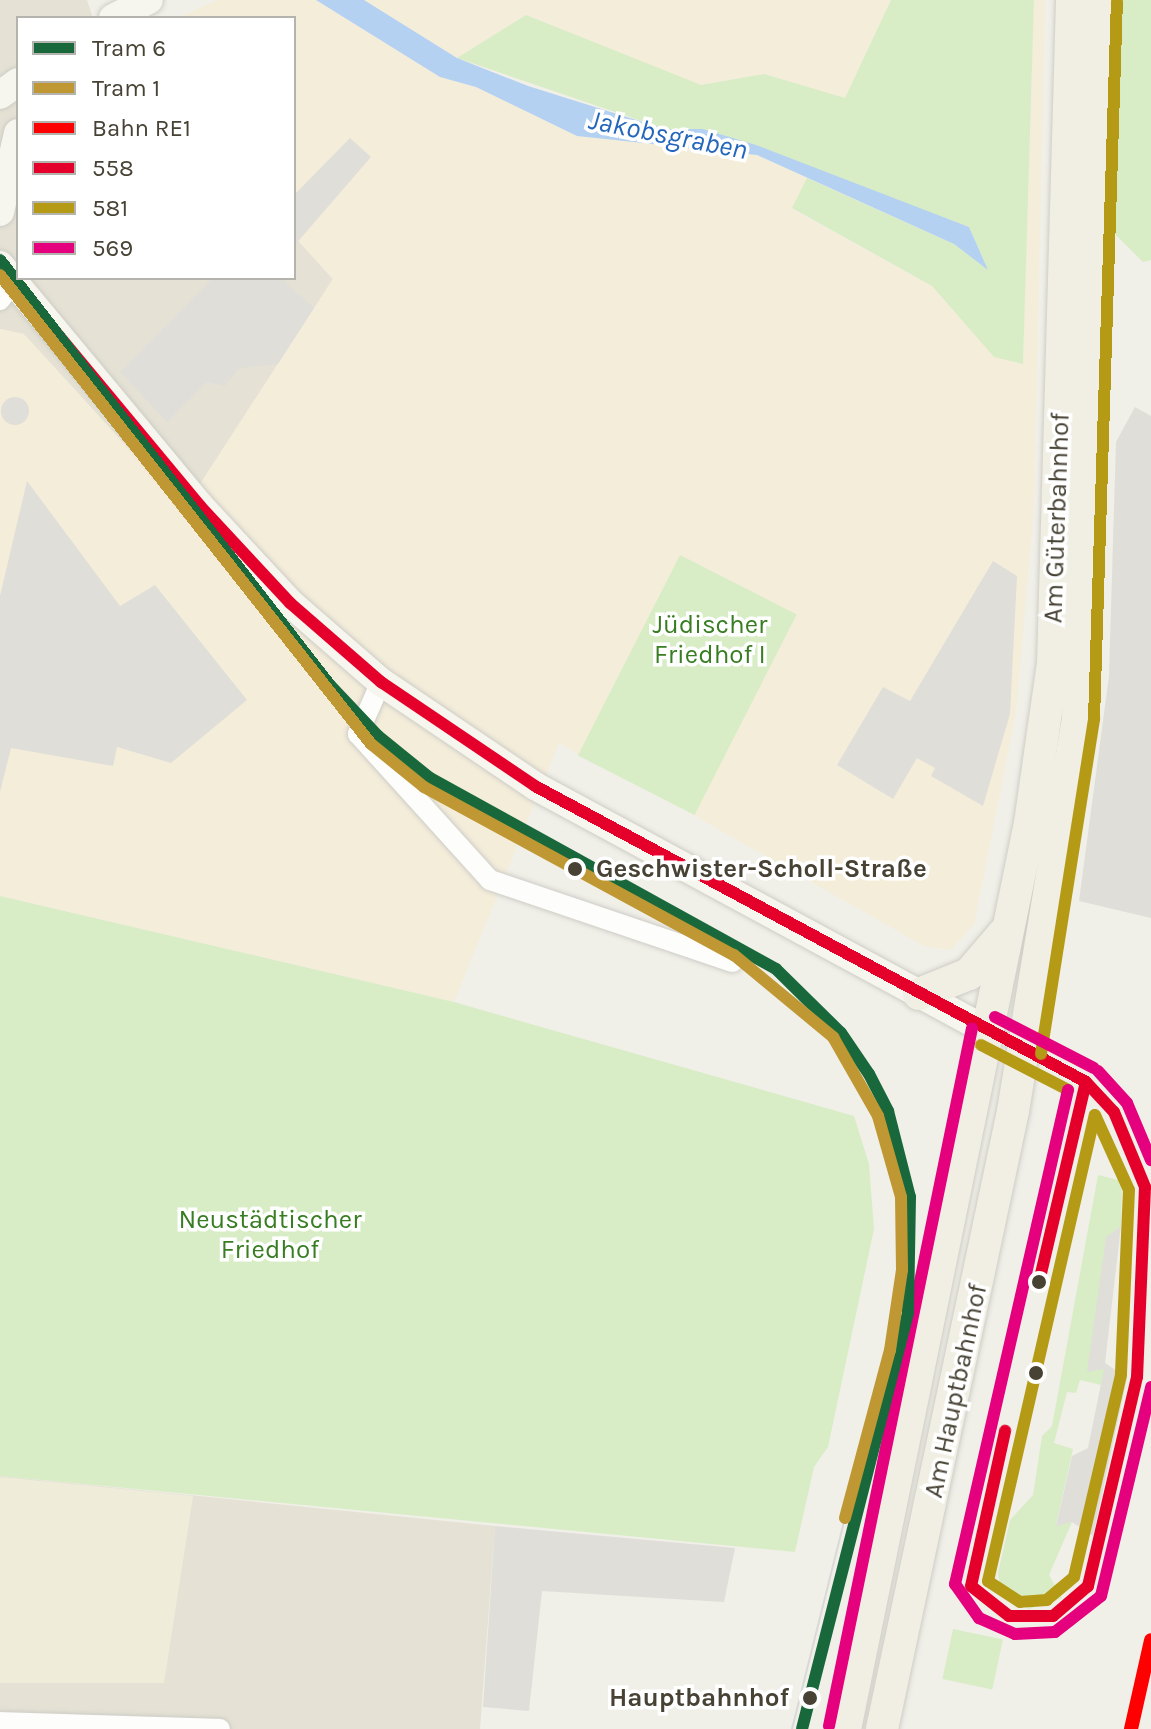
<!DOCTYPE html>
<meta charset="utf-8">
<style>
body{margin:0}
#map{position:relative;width:1151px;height:1729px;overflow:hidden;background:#f0efe8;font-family:Karla,sans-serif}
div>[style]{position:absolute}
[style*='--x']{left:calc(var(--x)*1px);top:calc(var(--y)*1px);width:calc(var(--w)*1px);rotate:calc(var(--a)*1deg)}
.residential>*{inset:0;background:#e5e2d5}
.commercial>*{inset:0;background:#f4edda}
.education>*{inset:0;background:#efecd9}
.green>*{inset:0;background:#d8edc6;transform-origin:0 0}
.parking>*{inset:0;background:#dfded8}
.round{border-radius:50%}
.water>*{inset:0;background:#b5d1f2}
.roads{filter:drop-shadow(0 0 2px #cecdc6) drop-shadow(0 0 2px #cecdc6)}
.street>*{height:20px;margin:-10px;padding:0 10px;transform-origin:10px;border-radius:10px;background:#fdfdfc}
.secondary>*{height:28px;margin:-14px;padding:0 14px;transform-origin:14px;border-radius:14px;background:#f6f5ee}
.primary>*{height:32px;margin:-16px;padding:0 16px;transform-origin:16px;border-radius:16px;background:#f1efe3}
.tram>*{height:2px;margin:-1px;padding:0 1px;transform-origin:1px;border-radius:1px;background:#d9d9d8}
.bus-1>*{height:12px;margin:-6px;padding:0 6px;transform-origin:6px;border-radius:6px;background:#e4002b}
.bus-2>*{height:12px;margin:-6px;padding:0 6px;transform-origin:6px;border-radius:6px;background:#b59a16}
.bus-3>*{height:12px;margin:-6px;padding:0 6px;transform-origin:6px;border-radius:6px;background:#e5007d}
.rail-1>*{height:14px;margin:-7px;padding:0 7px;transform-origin:7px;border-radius:7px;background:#f00}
.tram-1>*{height:12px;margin:-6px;padding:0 6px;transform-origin:6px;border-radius:6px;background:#18683c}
.tram-2>*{height:12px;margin:-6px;padding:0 6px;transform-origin:6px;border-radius:6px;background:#bf9834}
.dots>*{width:22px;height:22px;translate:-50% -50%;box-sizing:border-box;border:4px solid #fff;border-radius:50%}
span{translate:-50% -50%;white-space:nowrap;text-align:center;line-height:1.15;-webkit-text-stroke:7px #fff;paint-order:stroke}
.street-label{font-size:26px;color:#474234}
.park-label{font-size:26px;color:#387d22}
.stop-label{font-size:26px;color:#474234;font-weight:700}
.left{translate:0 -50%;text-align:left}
.right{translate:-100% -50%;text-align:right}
.water-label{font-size:28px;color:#2466bb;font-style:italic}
.legend{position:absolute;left:16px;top:16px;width:280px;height:264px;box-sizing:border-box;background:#fff;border:2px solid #b5b3ae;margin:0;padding:10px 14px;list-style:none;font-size:24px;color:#474234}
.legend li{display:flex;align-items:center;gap:16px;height:40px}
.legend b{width:40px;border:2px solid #b5b3ae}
</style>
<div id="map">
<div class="residential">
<i style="clip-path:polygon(0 0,87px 0,93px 18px,18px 18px,18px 278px,294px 278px,294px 236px,333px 279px,184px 509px,24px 335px,0 329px)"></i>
<i style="clip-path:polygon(0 1476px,495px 1526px,480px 1729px,0 1729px)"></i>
</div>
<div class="commercial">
<i style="clip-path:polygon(217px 0,316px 0,440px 77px,476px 87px,577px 136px,757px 155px,807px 178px,792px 209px,932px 286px,994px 356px,1023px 364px,1034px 0,1045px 0,1034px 507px,1016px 712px,974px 924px,951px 950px,924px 946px,688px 812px,797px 615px,666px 585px,584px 758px,559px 743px,454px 1002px,0 896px,0 329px,24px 334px,184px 509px,333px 279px,294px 236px,294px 18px,178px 18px)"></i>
<i style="clip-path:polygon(364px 0,891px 0,845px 98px,764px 74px,701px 86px,526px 15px,457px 58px)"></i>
</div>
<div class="education">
<i style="clip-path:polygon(0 1477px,193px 1496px,164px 1683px,0 1683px)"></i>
</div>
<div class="green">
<i style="clip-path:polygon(891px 0,1034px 0,1023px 364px,994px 357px,932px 286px,792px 208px,807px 178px,954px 244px,987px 269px,969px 227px,703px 129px,665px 129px,457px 58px,526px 15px,701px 85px,764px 74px,845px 98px)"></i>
<i style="clip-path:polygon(1120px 0,1151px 0,1151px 260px,1143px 262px,1112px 231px)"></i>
<i style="left:680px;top:555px;width:131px;height:225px;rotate:27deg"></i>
<i style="clip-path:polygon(0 896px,454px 1002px,854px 1116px,869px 1164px,874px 1229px,828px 1447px,814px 1467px,795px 1552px,0 1476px)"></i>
<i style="clip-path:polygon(1098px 1175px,1122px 1181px,1121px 1226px,1106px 1238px,1105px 1367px,1101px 1385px,1080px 1380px,1076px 1393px,1067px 1392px,1054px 1443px,1073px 1449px,1056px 1525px,1072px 1522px,1049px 1575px,1062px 1598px,1029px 1609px,1001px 1592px,998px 1573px,1010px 1520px,1033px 1495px,1042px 1436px,1052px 1426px)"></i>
<i style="left:953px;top:1629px;width:51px;height:51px;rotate:12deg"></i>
</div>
<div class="parking">
<i style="clip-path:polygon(350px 138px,371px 157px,294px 246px,294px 195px)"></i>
<i style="clip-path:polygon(213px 278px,281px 278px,314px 308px,278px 364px,240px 368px,225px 386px,207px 382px,167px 422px,120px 372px)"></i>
<i class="round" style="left:1px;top:397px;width:28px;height:28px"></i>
<i style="clip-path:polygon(1135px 407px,1151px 416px,1151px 918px,1079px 901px,1109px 676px,1116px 442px)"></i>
<i style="clip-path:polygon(27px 481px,120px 606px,155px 585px,247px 700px,171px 763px,117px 747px,113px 766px,11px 748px,0 792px,0 596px)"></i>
<i style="clip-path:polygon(993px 561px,1017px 576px,1010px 714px,983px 806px,931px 776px,935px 768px,917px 758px,893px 799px,837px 765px,883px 687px,910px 701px)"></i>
<i style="clip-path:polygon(1121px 1226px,1105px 1363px,1127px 1378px,1093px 1536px,1072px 1522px,1056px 1526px,1072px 1456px,1088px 1448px,1104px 1369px,1087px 1372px,1106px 1237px)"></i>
<i style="clip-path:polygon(495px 1526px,735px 1548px,724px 1602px,542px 1591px,529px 1711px,483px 1707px)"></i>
</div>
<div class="water">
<i style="clip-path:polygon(316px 0,364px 0,457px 58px,528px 86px,665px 129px,703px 129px,756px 145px,969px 227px,988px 270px,954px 244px,757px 155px,577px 136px,476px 87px,440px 77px)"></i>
</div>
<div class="roads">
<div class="street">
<i style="--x:0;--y:300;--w:21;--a:-53"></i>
<i style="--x:381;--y:682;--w:57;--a:113.9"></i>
<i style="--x:358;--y:734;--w:197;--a:47.9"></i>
<i style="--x:490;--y:880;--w:256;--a:18.7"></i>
<i style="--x:0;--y:1722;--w:220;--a:1.8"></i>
</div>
<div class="secondary">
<i style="--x:113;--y:18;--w:40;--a:-26.6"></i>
<i style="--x:0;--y:95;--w:22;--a:-36"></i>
<i style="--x:0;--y:212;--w:81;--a:-77.2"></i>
<i style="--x:0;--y:265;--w:313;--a:50.3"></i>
<i style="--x:200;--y:506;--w:132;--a:47.1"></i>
<i style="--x:290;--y:603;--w:121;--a:41"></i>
<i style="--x:381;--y:682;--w:186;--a:34"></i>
<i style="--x:535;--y:786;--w:515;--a:28.41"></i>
</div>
<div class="primary">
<i style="--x:919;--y:994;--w:54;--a:-21.8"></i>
<i style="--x:969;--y:974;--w:54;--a:-49.5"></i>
<i style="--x:845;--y:1729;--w:925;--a:-78.46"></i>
<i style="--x:1030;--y:823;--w:161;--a:-81.8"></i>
<i style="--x:1053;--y:664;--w:664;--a:-88.36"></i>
<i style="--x:882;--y:1729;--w:632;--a:-78.03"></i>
<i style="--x:1013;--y:1111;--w:398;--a:-80.6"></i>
<i style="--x:1078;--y:718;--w:718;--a:-88.17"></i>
</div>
</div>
<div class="tram">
<i style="--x:792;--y:1729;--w:218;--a:-75.9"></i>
</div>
<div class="bus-1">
<i style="--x:0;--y:265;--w:313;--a:50.3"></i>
<i style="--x:200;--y:506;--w:132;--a:47.1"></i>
<i style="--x:290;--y:603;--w:121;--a:41"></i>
<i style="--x:381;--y:682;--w:186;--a:34"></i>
<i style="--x:535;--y:786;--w:625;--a:28.24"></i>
<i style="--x:1086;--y:1082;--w:41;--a:47"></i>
<i style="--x:1114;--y:1112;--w:81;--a:67.5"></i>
<i style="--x:1145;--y:1187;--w:190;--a:92.4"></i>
<i style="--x:1137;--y:1377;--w:215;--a:103.2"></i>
<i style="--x:1088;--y:1586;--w:46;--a:139.4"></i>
<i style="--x:1053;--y:1616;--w:44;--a:180"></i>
<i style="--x:1009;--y:1616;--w:48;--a:-141.7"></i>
<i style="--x:971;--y:1586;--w:159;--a:-77.6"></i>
<i style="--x:1039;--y:1282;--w:205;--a:-76.8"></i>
</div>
<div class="bus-2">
<i style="--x:981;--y:1045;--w:98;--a:27.3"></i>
<i style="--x:1041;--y:1054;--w:339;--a:-81"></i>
<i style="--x:1094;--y:719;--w:718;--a:-88.17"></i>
<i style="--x:1095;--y:1115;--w:82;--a:65.6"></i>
<i style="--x:1129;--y:1190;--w:185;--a:92.5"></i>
<i style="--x:1121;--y:1375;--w:207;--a:103.1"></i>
<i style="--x:1074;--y:1577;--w:35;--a:140"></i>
<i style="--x:1047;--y:1600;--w:27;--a:176"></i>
<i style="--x:1020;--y:1602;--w:38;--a:-147"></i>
<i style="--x:988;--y:1581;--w:478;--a:-77.1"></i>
</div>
<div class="bus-3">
<i style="--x:995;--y:1017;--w:111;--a:27.3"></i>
<i style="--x:1098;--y:1071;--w:43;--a:47.8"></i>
<i style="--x:1127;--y:1103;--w:62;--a:67.2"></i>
<i style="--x:1068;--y:1090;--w:507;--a:102.88"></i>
<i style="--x:955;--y:1584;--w:42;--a:54.8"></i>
<i style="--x:979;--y:1618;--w:39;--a:24"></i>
<i style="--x:1015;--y:1634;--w:40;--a:-2.9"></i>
<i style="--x:1055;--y:1632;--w:58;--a:-38"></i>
<i style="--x:1101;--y:1596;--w:215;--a:-76.5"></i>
<i style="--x:829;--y:1726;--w:712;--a:-78.42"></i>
</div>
<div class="rail-1">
<i style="--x:1131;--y:1729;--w:91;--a:-77.3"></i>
</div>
<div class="tram-1">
<i style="--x:0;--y:260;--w:537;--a:52.19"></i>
<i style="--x:329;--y:684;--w:71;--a:46.7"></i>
<i style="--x:378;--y:736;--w:67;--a:38.9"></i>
<i style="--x:430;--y:778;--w:395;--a:28.9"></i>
<i style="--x:776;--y:969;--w:91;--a:44.6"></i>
<i style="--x:841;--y:1033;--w:50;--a:55.7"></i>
<i style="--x:869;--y:1074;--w:42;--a:62.8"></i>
<i style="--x:888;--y:1111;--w:89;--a:75.7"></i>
<i style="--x:910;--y:1197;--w:116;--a:91"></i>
<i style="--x:908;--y:1313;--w:429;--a:104.3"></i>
</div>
<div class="tram-2">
<i style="--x:0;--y:275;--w:598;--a:51.65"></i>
<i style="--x:371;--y:744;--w:68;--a:39.1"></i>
<i style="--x:424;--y:787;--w:353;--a:28.5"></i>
<i style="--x:734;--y:955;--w:129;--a:39.6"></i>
<i style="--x:833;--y:1037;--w:91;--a:60.3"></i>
<i style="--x:878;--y:1116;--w:84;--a:74.1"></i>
<i style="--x:901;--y:1197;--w:73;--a:89.2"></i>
<i style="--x:902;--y:1270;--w:81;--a:98.5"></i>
<i style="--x:890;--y:1350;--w:174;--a:105"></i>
</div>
<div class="dots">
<i style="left:575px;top:869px;background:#474234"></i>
<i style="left:1039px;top:1282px;background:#474234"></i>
<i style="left:1036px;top:1373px;background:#474234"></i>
<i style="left:810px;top:1698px;background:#474234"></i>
</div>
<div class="street-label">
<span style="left:1057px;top:518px;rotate:-88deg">Am Güterbahnhof</span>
<span style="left:956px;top:1391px;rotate:-78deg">Am Hauptbahnhof</span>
</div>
<div class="park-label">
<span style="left:710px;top:640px">Jüdischer<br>Friedhof I</span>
<span style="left:270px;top:1235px">Neustädtischer<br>Friedhof</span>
</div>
<div class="stop-label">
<span class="left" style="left:596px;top:869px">Geschwister-Scholl-Straße</span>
<span class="right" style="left:789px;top:1698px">Hauptbahnhof</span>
</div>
<div class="water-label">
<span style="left:668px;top:135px;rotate:11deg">Jakobsgraben</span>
</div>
<ul class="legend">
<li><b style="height:10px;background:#18683c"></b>Tram 6</li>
<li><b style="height:10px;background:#bf9834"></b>Tram 1</li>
<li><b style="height:10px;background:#f00"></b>Bahn RE1</li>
<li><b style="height:10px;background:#e4002b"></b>558</li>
<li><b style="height:10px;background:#b59a16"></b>581</li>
<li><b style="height:10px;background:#e5007d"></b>569</li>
</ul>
</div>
